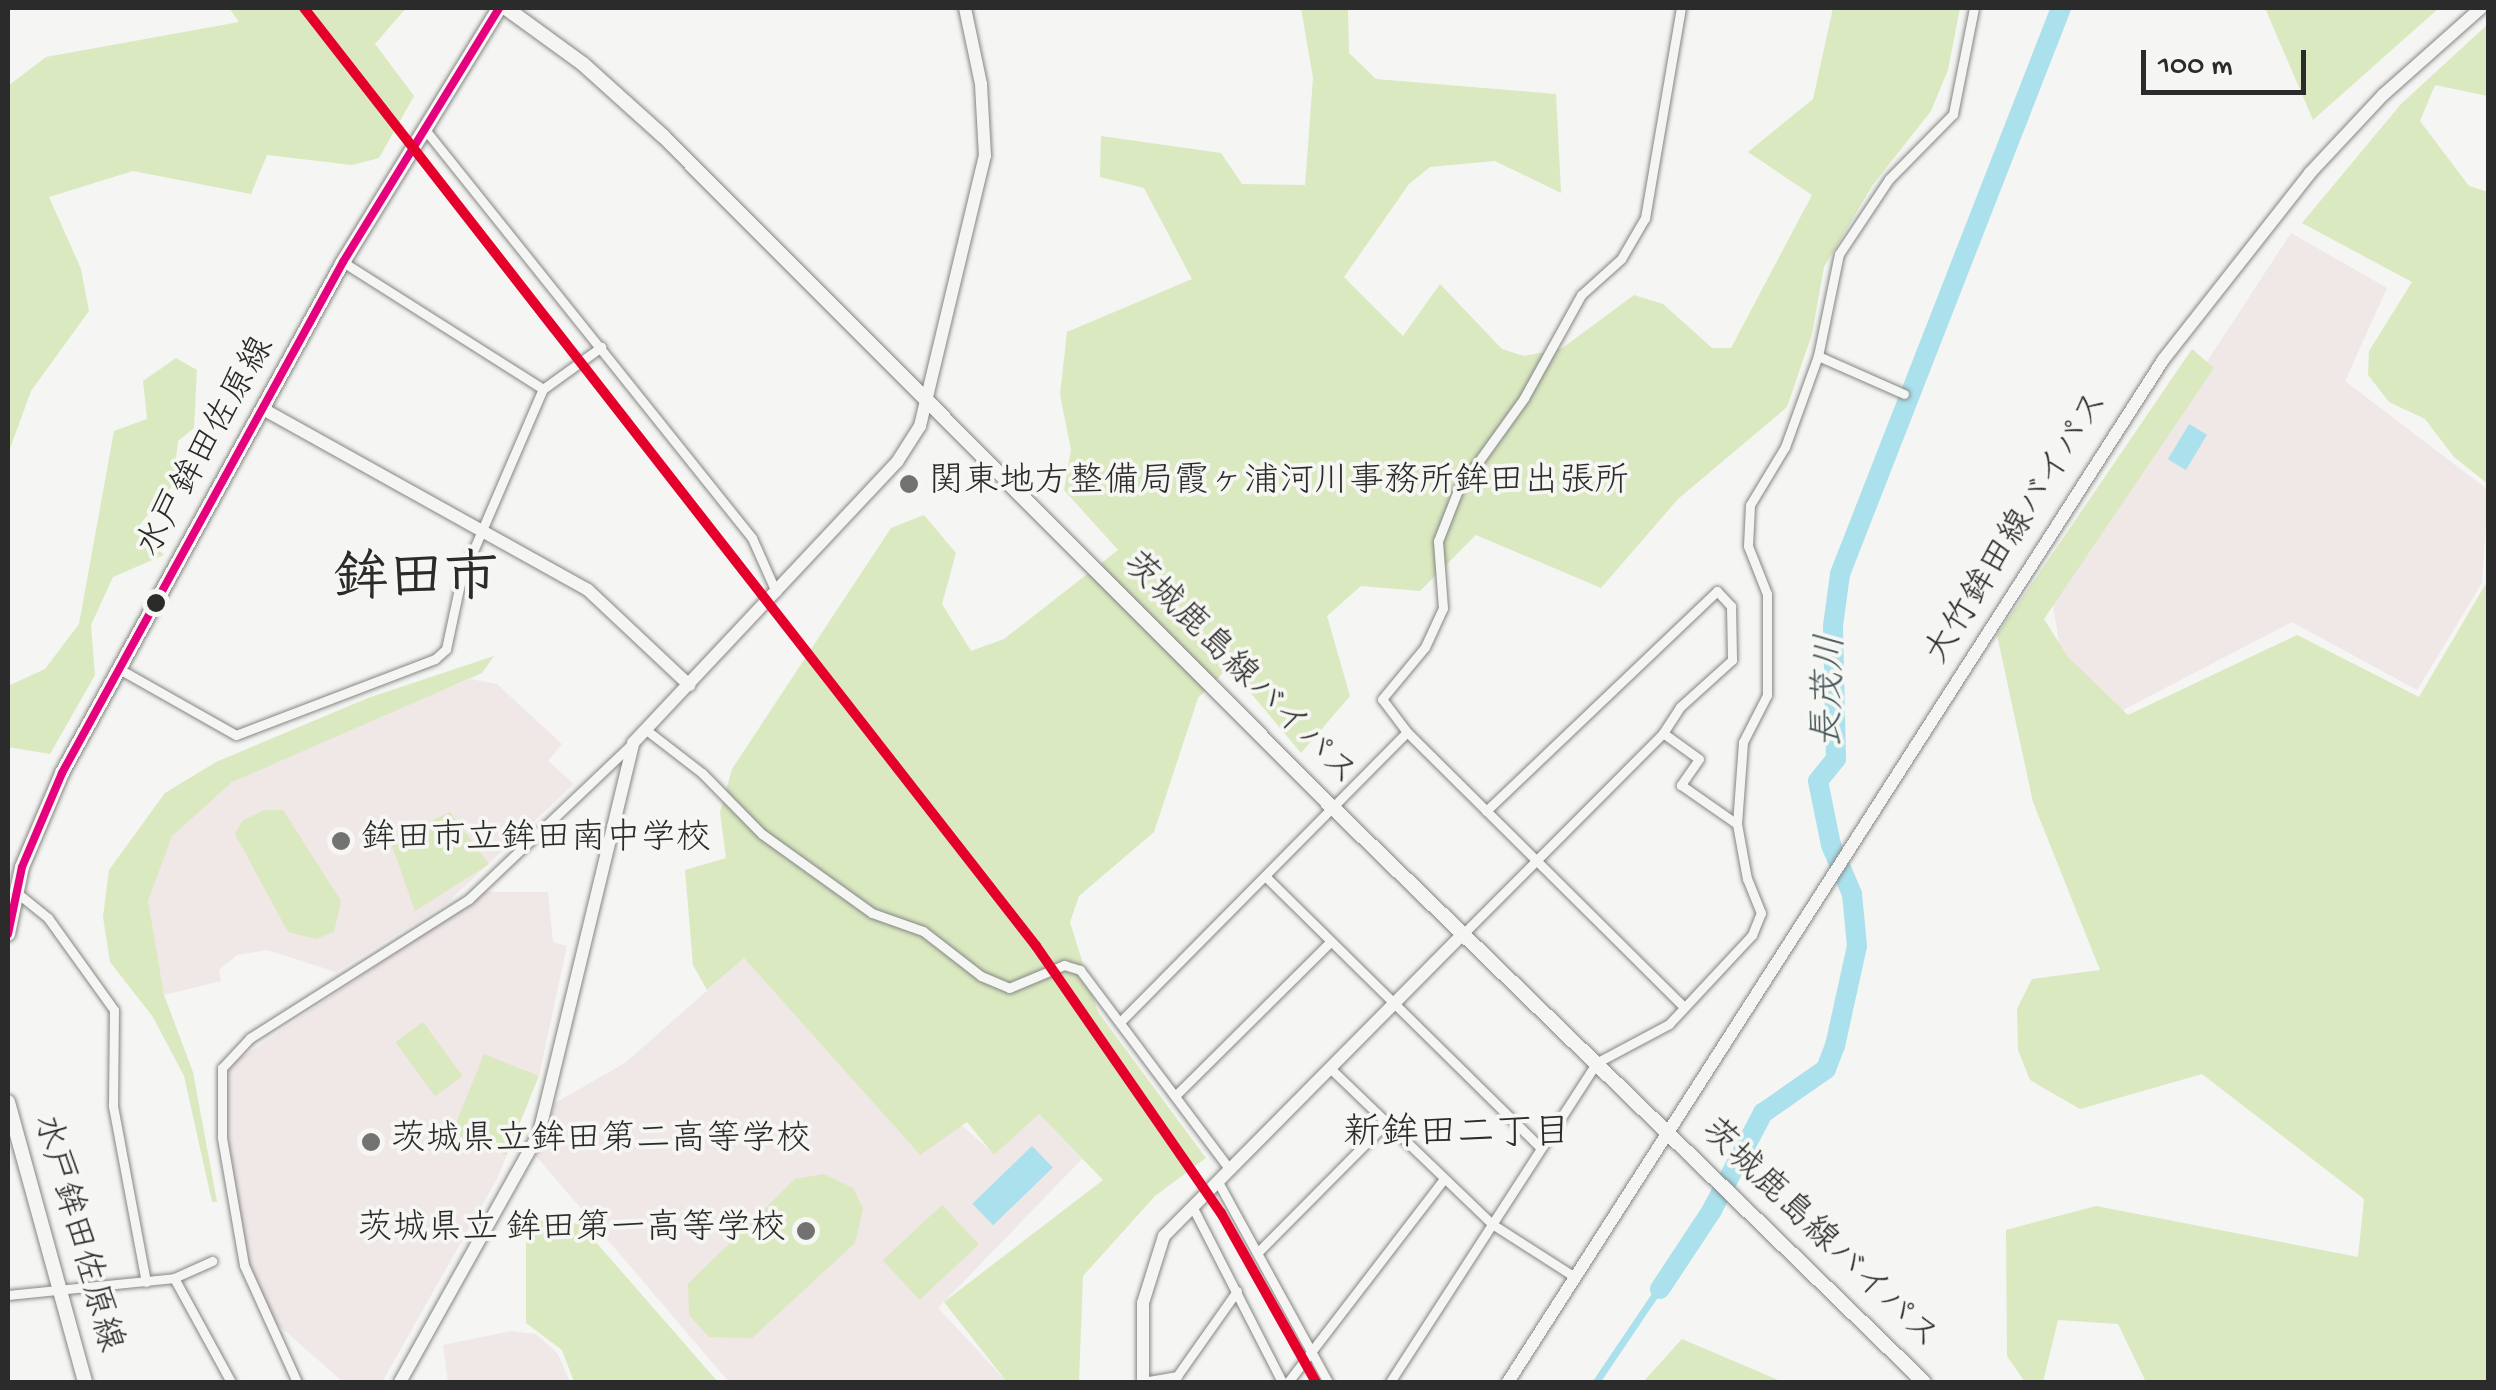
<!DOCTYPE html>
<meta charset="utf-8">
<style>
body{margin:0}
#map{position:relative;width:2496px;height:1390px;overflow:hidden;background:#f5f5f3;font-family:"Gochi Hand","Klee One",sans-serif}
div>[style]{position:absolute}
[style*='--x']{left:calc(var(--x)*1px);top:calc(var(--y)*1px);width:calc(var(--w)*1px);rotate:calc(var(--a)*1deg)}
.built>*{inset:0;background:#f0e7e7}
.green>*{inset:0;background:#dae9c0;transform-origin:0 0}
.water>*{inset:0;background:#aae1ec;transform-origin:0 0}
.river>*{height:20px;margin:-10px;padding:0 10px;transform-origin:10px;border-radius:10px;background:#aae1ec}
.roads{filter:drop-shadow(0 0 2px #868685) drop-shadow(0 0 2px #868685)}
.street>*{height:9px;margin:-4.5px;padding:0 4.5px;transform-origin:4.5px;border-radius:4.5px;background:#f5f5f3}
.secondary>*{height:12px;margin:-6px;padding:0 6px;transform-origin:6px;border-radius:6px;background:#f5f5f3}
.primary>*{height:14px;margin:-7px;padding:0 7px;transform-origin:7px;border-radius:7px;background:#f5f5f3}
.bus-1>*{height:8px;margin:-4px;padding:0 4px;transform-origin:4px;border-radius:4px;background:#e5007d}
.rail-1>*{height:10px;margin:-5px;padding:0 5px;transform-origin:5px;border-radius:5px;background:#e4002b}
.dots>*{width:28px;height:28px;translate:-50% -50%;box-sizing:border-box;border:5px solid #f6f6f2;border-radius:50%}
span{translate:-50% -50%;white-space:nowrap;text-align:center;line-height:1.15;-webkit-text-stroke:8px #f6f6f2;paint-order:stroke}
.street-label{font-size:35px;color:#2b2b2b}
.poi-label{font-size:35px;color:#2b2b2b}
.left{translate:0 -50%;text-align:left}
.right{translate:-100% -50%;text-align:right}
.water-label{font-size:38px;color:#43565a;font-style:italic}
.neighbourhood-label{font-size:38px;color:#2b2b2b}
.town-label{font-size:55px;color:#2b2b2b;font-weight:700}
.frame{position:absolute;inset:0;border:10px solid #2b2b2b;pointer-events:none}
.scale{position:absolute;left:2141px;top:50px;width:165px;height:45px;box-sizing:border-box;border:5px solid #2b2b2b;border-top:0;padding-left:12px;font-size:30px;line-height:35px;white-space:nowrap;color:#2b2b2b;-webkit-text-stroke:8px #f6f6f2;paint-order:stroke}
</style>
<div id="map">
<div class="built">
<i style="clip-path:polygon(2291px 233px,2387px 288px,2345px 381px,2488px 490px,2482px 583px,2417px 690px,2292px 622px,2123px 710px,2064px 674px,2052px 599px)"></i>
<i style="clip-path:polygon(470px 679px,497px 684px,562px 744px,548px 761px,574px 784px,447px 903px,336px 972px,267px 950px,237px 955px,219px 970px,221px 981px,164px 995px,147px 919px,148px 880px,164px 845px,192px 812px,255px 764px)"></i>
<i style="clip-path:polygon(485px 892px,548px 892px,553px 942px,567px 946px,539px 1076px,497px 1179px,382px 1382px,343px 1382px,268px 1316px,251px 1274px,227px 1130px,229px 1066px)"></i>
<i style="clip-path:polygon(744px 958px,919px 1154px,959px 1123px,994px 1154px,1039px 1114px,1082px 1159px,938px 1308px,1007px 1382px,729px 1382px,536px 1156px,555px 1103px,625px 1063px)"></i>
<i style="clip-path:polygon(511px 1331px,536px 1334px,558px 1354px,570px 1382px,448px 1382px,443px 1345px)"></i>
</div>
<div class="green">
<i style="clip-path:polygon(229px 8px,406px 8px,375px 44px,414px 96px,379px 158px,352px 165px,267px 155px,251px 194px,133px 171px,49px 197px,81px 269px,89px 311px,31px 391px,8px 454px,8px 86px,46px 57px,239px 22px)"></i>
<i style="clip-path:polygon(1301px 8px,1348px 8px,1349px 53px,1376px 79px,1556px 94px,1561px 193px,1495px 161px,1430px 167px,1409px 184px,1344px 277px,1403px 336px,1440px 284px,1502px 349px,1524px 356px,1561px 349px,1634px 295px,1663px 304px,1712px 348px,1731px 348px,1812px 195px,1748px 152px,1813px 99px,1833px 8px,1960px 8px,1948px 70px,1931px 111px,1872px 186px,1824px 267px,1812px 334px,1787px 407px,1678px 499px,1601px 588px,1476px 535px,1420px 591px,1361px 586px,1327px 616px,1350px 696px,1301px 753px,1229px 667px,1198px 698px,1154px 832px,1079px 896px,1070px 922px,1098px 1012px,1206px 1158px,1155px 1196px,1083px 1276px,1079px 1382px,1007px 1382px,944px 1302px,1103px 1180px,1039px 1114px,994px 1155px,967px 1122px,920px 1155px,744px 958px,707px 990px,693px 965px,685px 870px,726px 858px,720px 812px,732px 769px,891px 528px,924px 515px,956px 553px,942px 604px,971px 651px,1004px 639px,1118px 550px,1064px 490px,1071px 450px,1060px 395px,1067px 332px,1192px 279px,1144px 188px,1100px 177px,1101px 136px,1221px 153px,1242px 184px,1305px 185px,1313px 78px)"></i>
<i style="clip-path:polygon(2265px 8px,2439px 8px,2313px 120px)"></i>
<i style="clip-path:polygon(2488px 24px,2488px 96px,2435px 85px,2420px 121px,2469px 186px,2488px 192px,2488px 484px,2454px 457px,2425px 419px,2389px 402px,2368px 375px,2369px 351px,2412px 282px,2302px 223px,2401px 104px)"></i>
<i style="clip-path:polygon(2192px 349px,2214px 368px,2044px 619px,2068px 657px,2128px 715px,2297px 635px,2419px 697px,2488px 580px,2488px 1382px,2146px 1382px,2118px 1324px,2058px 1320px,2043px 1382px,2025px 1382px,2007px 1356px,2006px 1230px,2096px 1206px,2358px 1257px,2364px 1199px,2202px 1074px,2080px 1109px,2030px 1080px,2018px 1050px,2017px 1009px,2032px 979px,2100px 970px,2033px 802px,1997px 635px)"></i>
<i style="clip-path:polygon(176px 358px,197px 370px,194px 428px,178px 441px,173px 485px,137px 528px,164px 555px,113px 577px,91px 625px,95px 675px,50px 754px,8px 747px,8px 686px,45px 669px,79px 624px,114px 431px,147px 419px,143px 381px)"></i>
<i style="clip-path:polygon(494px 656px,482px 673px,232px 782px,172px 836px,148px 901px,164px 995px,193px 1072px,217px 1202px,212px 1202px,184px 1076px,153px 1017px,110px 962px,103px 917px,109px 870px,165px 793px,216px 762px,368px 698px)"></i>
<i style="clip-path:polygon(264px 810px,283px 810px,341px 901px,334px 932px,316px 939px,288px 932px,235px 834px,242px 821px)"></i>
<i style="clip-path:polygon(450px 812px,489px 864px,415px 911px,390px 840px)"></i>
<i style="left:423px;top:1022px;width:67px;height:34px;rotate:54deg"></i>
<i style="left:484px;top:1054px;width:59px;height:85px;rotate:22deg"></i>
<i style="clip-path:polygon(824px 1174px,853px 1188px,863px 1209px,855px 1243px,752px 1338px,709px 1337px,689px 1315px,688px 1284px,795px 1179px)"></i>
<i style="left:942px;top:1205px;width:54px;height:81px;rotate:47deg"></i>
<i style="clip-path:polygon(526px 1219px,580px 1224px,718px 1382px,574px 1382px,562px 1350px,526px 1323px)"></i>
<i style="clip-path:polygon(1682px 1339px,1783px 1382px,1643px 1382px)"></i>
</div>
<div class="water">
<i style="left:2189px;top:424px;width:21px;height:41px;rotate:31deg"></i>
<i style="left:1032px;top:1146px;width:30px;height:83px;rotate:46deg"></i>
<i style="left:1670px;top:1267px;width:7px;height:137px;rotate:34deg"></i>
</div>
<div class="river">
<i style="--x:1660;--y:1289;--w:95;--a:-56.6"></i>
<i style="--x:1712;--y:1210;--w:110;--a:-62.3"></i>
<i style="--x:1763;--y:1113;--w:77;--a:-34.9"></i>
<i style="--x:1826;--y:1069;--w:25;--a:-69"></i>
<i style="--x:1835;--y:1046;--w:102;--a:-77.6"></i>
<i style="--x:1857;--y:946;--w:52;--a:-95.5"></i>
<i style="--x:1852;--y:894;--w:53;--a:-113.2"></i>
<i style="--x:1831;--y:845;--w:65;--a:-101.5"></i>
<i style="--x:1818;--y:781;--w:28;--a:-51"></i>
<i style="--x:1836;--y:759;--w:133;--a:-91.3"></i>
<i style="--x:1833;--y:626;--w:52;--a:-82.3"></i>
<i style="--x:1840;--y:574;--w:608;--a:-68.67"></i>
</div>
<div class="roads">
<div class="street">
<i style="--x:423;--y:127;--w:526;--a:51.32"></i>
<i style="--x:752;--y:538;--w:59;--a:66"></i>
<i style="--x:1818;--y:356;--w:94;--a:23.8"></i>
<i style="--x:543;--y:389;--w:72;--a:-35.9"></i>
<i style="--x:121;--y:670;--w:132;--a:29.5"></i>
<i style="--x:236;--y:735;--w:213;--a:-20.9"></i>
<i style="--x:435;--y:659;--w:15;--a:-42"></i>
<i style="--x:446;--y:649;--w:72;--a:-77.9"></i>
<i style="--x:461;--y:579;--w:207;--a:-66.7"></i>
<i style="--x:543;--y:389;--w:237;--a:-147.6"></i>
<i style="--x:645;--y:729;--w:72;--a:37.7"></i>
<i style="--x:702;--y:773;--w:86;--a:45.5"></i>
<i style="--x:762;--y:834;--w:135;--a:35.7"></i>
<i style="--x:872;--y:913;--w:54;--a:19.4"></i>
<i style="--x:923;--y:931;--w:73;--a:37.8"></i>
<i style="--x:981;--y:976;--w:30;--a:23"></i>
<i style="--x:1009;--y:988;--w:60;--a:-22.7"></i>
<i style="--x:1064;--y:965;--w:17;--a:17"></i>
<i style="--x:1080;--y:970;--w:250;--a:53.1"></i>
<i style="--x:1407;--y:732;--w:41;--a:-127.1"></i>
<i style="--x:1382;--y:699;--w:67;--a:-50.4"></i>
<i style="--x:1425;--y:647;--w:43;--a:-65.2"></i>
<i style="--x:1443;--y:608;--w:67;--a:-94.3"></i>
<i style="--x:1438;--y:541;--w:55;--a:-68.6"></i>
<i style="--x:1458;--y:490;--w:113;--a:-54.3"></i>
<i style="--x:1524;--y:398;--w:118;--a:-61"></i>
<i style="--x:1581;--y:295;--w:54;--a:-42"></i>
<i style="--x:1621;--y:259;--w:48;--a:-59.7"></i>
<i style="--x:1645;--y:218;--w:213;--a:-80.3"></i>
<i style="--x:1486;--y:811;--w:319;--a:-43.6"></i>
<i style="--x:1717;--y:591;--w:21;--a:47"></i>
<i style="--x:1731;--y:606;--w:54;--a:88.9"></i>
<i style="--x:1732;--y:660;--w:70;--a:137.9"></i>
<i style="--x:1680;--y:707;--w:31;--a:123"></i>
<i style="--x:1265;--y:876;--w:385;--a:44.6"></i>
<i style="--x:16;--y:892;--w:41;--a:39.1"></i>
<i style="--x:48;--y:918;--w:113;--a:54.3"></i>
<i style="--x:114;--y:1010;--w:96;--a:90.6"></i>
<i style="--x:113;--y:1106;--w:179;--a:79.4"></i>
<i style="--x:1462;--y:935;--w:285;--a:-45.1"></i>
<i style="--x:1663;--y:733;--w:44;--a:35.8"></i>
<i style="--x:1699;--y:759;--w:32;--a:125"></i>
<i style="--x:1681;--y:785;--w:68;--a:34.9"></i>
<i style="--x:1120;--y:1022;--w:408;--a:-45.3"></i>
<i style="--x:1407;--y:732;--w:390;--a:44.8"></i>
<i style="--x:1331;--y:1069;--w:223;--a:43.9"></i>
<i style="--x:1492;--y:1224;--w:98;--a:32.6"></i>
<i style="--x:1175;--y:1096;--w:218;--a:-44.8"></i>
<i style="--x:1218;--y:1182;--w:228;--a:61.2"></i>
<i style="--x:1192;--y:1206;--w:198;--a:62.9"></i>
<i style="--x:1259;--y:1251;--w:180;--a:-45.2"></i>
<i style="--x:174;--y:1278;--w:42;--a:-24.1"></i>
<i style="--x:8;--y:1295;--w:167;--a:-5.8"></i>
<i style="--x:174;--y:1278;--w:119;--a:61.3"></i>
<i style="--x:297;--y:1382;--w:128;--a:-114.4"></i>
<i style="--x:244;--y:1265;--w:130;--a:-99.8"></i>
<i style="--x:222;--y:1137;--w:69;--a:-90"></i>
<i style="--x:222;--y:1068;--w:41;--a:-47"></i>
<i style="--x:250;--y:1038;--w:259;--a:-32.4"></i>
<i style="--x:469;--y:899;--w:226;--a:-43.6"></i>
<i style="--x:1143;--y:1382;--w:35;--a:-10"></i>
<i style="--x:1177;--y:1376;--w:104;--a:-54.8"></i>
<i style="--x:1288;--y:1382;--w:256;--a:-52.5"></i>
<i style="--x:1390;--y:1382;--w:380;--a:-57.1"></i>
<i style="--x:1596;--y:1063;--w:83;--a:-28.1"></i>
<i style="--x:1669;--y:1024;--w:122;--a:-47"></i>
<i style="--x:1752;--y:935;--w:24;--a:-68"></i>
<i style="--x:1761;--y:913;--w:37;--a:-112"></i>
<i style="--x:1747;--y:879;--w:56;--a:-100.3"></i>
<i style="--x:1737;--y:824;--w:82;--a:-85.8"></i>
<i style="--x:1743;--y:742;--w:53;--a:-62.9"></i>
<i style="--x:1767;--y:695;--w:101;--a:-90"></i>
<i style="--x:1767;--y:594;--w:52;--a:-111.6"></i>
<i style="--x:1748;--y:546;--w:41;--a:-87.2"></i>
<i style="--x:1750;--y:505;--w:68;--a:-58.9"></i>
<i style="--x:1785;--y:447;--w:97;--a:-70.1"></i>
<i style="--x:1818;--y:356;--w:104;--a:-78.4"></i>
<i style="--x:1839;--y:254;--w:90;--a:-56.3"></i>
<i style="--x:1889;--y:179;--w:91;--a:-45.4"></i>
<i style="--x:1953;--y:114;--w:108;--a:-78.8"></i>
</div>
<div class="secondary">
<i style="--x:263;--y:409;--w:372;--a:29.1"></i>
<i style="--x:588;--y:590;--w:139;--a:43.2"></i>
<i style="--x:400;--y:1382;--w:285;--a:-60.8"></i>
<i style="--x:539;--y:1133;--w:401;--a:-76.4"></i>
<i style="--x:633;--y:743;--w:386;--a:-46.8"></i>
<i style="--x:897;--y:462;--w:43;--a:-57.4"></i>
<i style="--x:920;--y:426;--w:278;--a:-76.5"></i>
<i style="--x:985;--y:156;--w:72;--a:-93.2"></i>
<i style="--x:981;--y:84;--w:78;--a:-101.9"></i>
<i style="--x:1143;--y:1382;--w:79;--a:-90"></i>
<i style="--x:1143;--y:1303;--w:70;--a:-72.6"></i>
<i style="--x:1164;--y:1236;--w:424;--a:-45.3"></i>
<i style="--x:1508;--y:1382;--w:1214;--a:-57.34"></i>
<i style="--x:2163;--y:360;--w:238;--a:-51.8"></i>
<i style="--x:2310;--y:173;--w:107;--a:-46.9"></i>
<i style="--x:2383;--y:95;--w:131;--a:-41.6"></i>
</div>
<div class="primary">
<i style="--x:506;--y:8;--w:95;--a:36"></i>
<i style="--x:583;--y:64;--w:109;--a:42"></i>
<i style="--x:664;--y:137;--w:946;--a:45.09"></i>
<i style="--x:1332;--y:807;--w:825;--a:44.17"></i>
<i style="--x:8;--y:934;--w:68;--a:-78.2"></i>
<i style="--x:22;--y:867;--w:102;--a:-66.9"></i>
<i style="--x:62;--y:773;--w:583;--a:-61.19"></i>
<i style="--x:343;--y:262;--w:298;--a:-58.4"></i>
<i style="--x:8;--y:1102;--w:290;--a:74.6"></i>
</div>
</div>
<div class="bus-1">
<i style="--x:8;--y:934;--w:68;--a:-78.2"></i>
<i style="--x:22;--y:867;--w:102;--a:-66.9"></i>
<i style="--x:62;--y:773;--w:583;--a:-61.19"></i>
<i style="--x:343;--y:262;--w:298;--a:-58.4"></i>
</div>
<div class="rail-1">
<i style="--x:304;--y:8;--w:1190;--a:52.03"></i>
<i style="--x:1036;--y:946;--w:325;--a:55.3"></i>
<i style="--x:1221;--y:1213;--w:194;--a:60.7"></i>
</div>
<div class="dots">
<i style="left:909px;top:484px;background:#727271"></i>
<i style="left:156px;top:603px;background:#2b2b2b"></i>
<i style="left:341px;top:841px;background:#727271"></i>
<i style="left:371px;top:1142px;background:#727271"></i>
<i style="left:806px;top:1231px;background:#727271"></i>
</div>
<div class="street-label">
<span style="left:208px;top:448px;rotate:-61deg">水戸鉾田佐原線</span>
<span style="left:2019px;top:529px;rotate:-58deg">大竹鉾田線バイパス</span>
<span style="left:1238px;top:671px;rotate:45deg">茨城鹿島線バイパス</span>
<span style="left:75px;top:1234px;rotate:74deg">水戸鉾田佐原線</span>
<span style="left:1818px;top:1236px;rotate:44deg">茨城鹿島線バイパス</span>
</div>
<div class="poi-label">
<span class="left" style="left:929px;top:484px">関東地方整備局霞ヶ浦河川事務所鉾田出張所</span>
<span class="left" style="left:361px;top:841px">鉾田市立鉾田南中学校</span>
<span class="left" style="left:391px;top:1142px">茨城県立鉾田第二高等学校</span>
<span class="right" style="left:786px;top:1231px">茨城県立 鉾田第一高等学校</span>
</div>
<div class="water-label">
<span style="left:1833px;top:691px;rotate:-88deg">長茂川</span>
</div>
<div class="neighbourhood-label">
<span style="left:1457px;top:1137px">新鉾田二丁目</span>
</div>
<div class="town-label">
<span style="left:416px;top:584px">鉾田市</span>
</div>
<div class="frame"></div>
<div class="scale">100 m</div>
</div>
